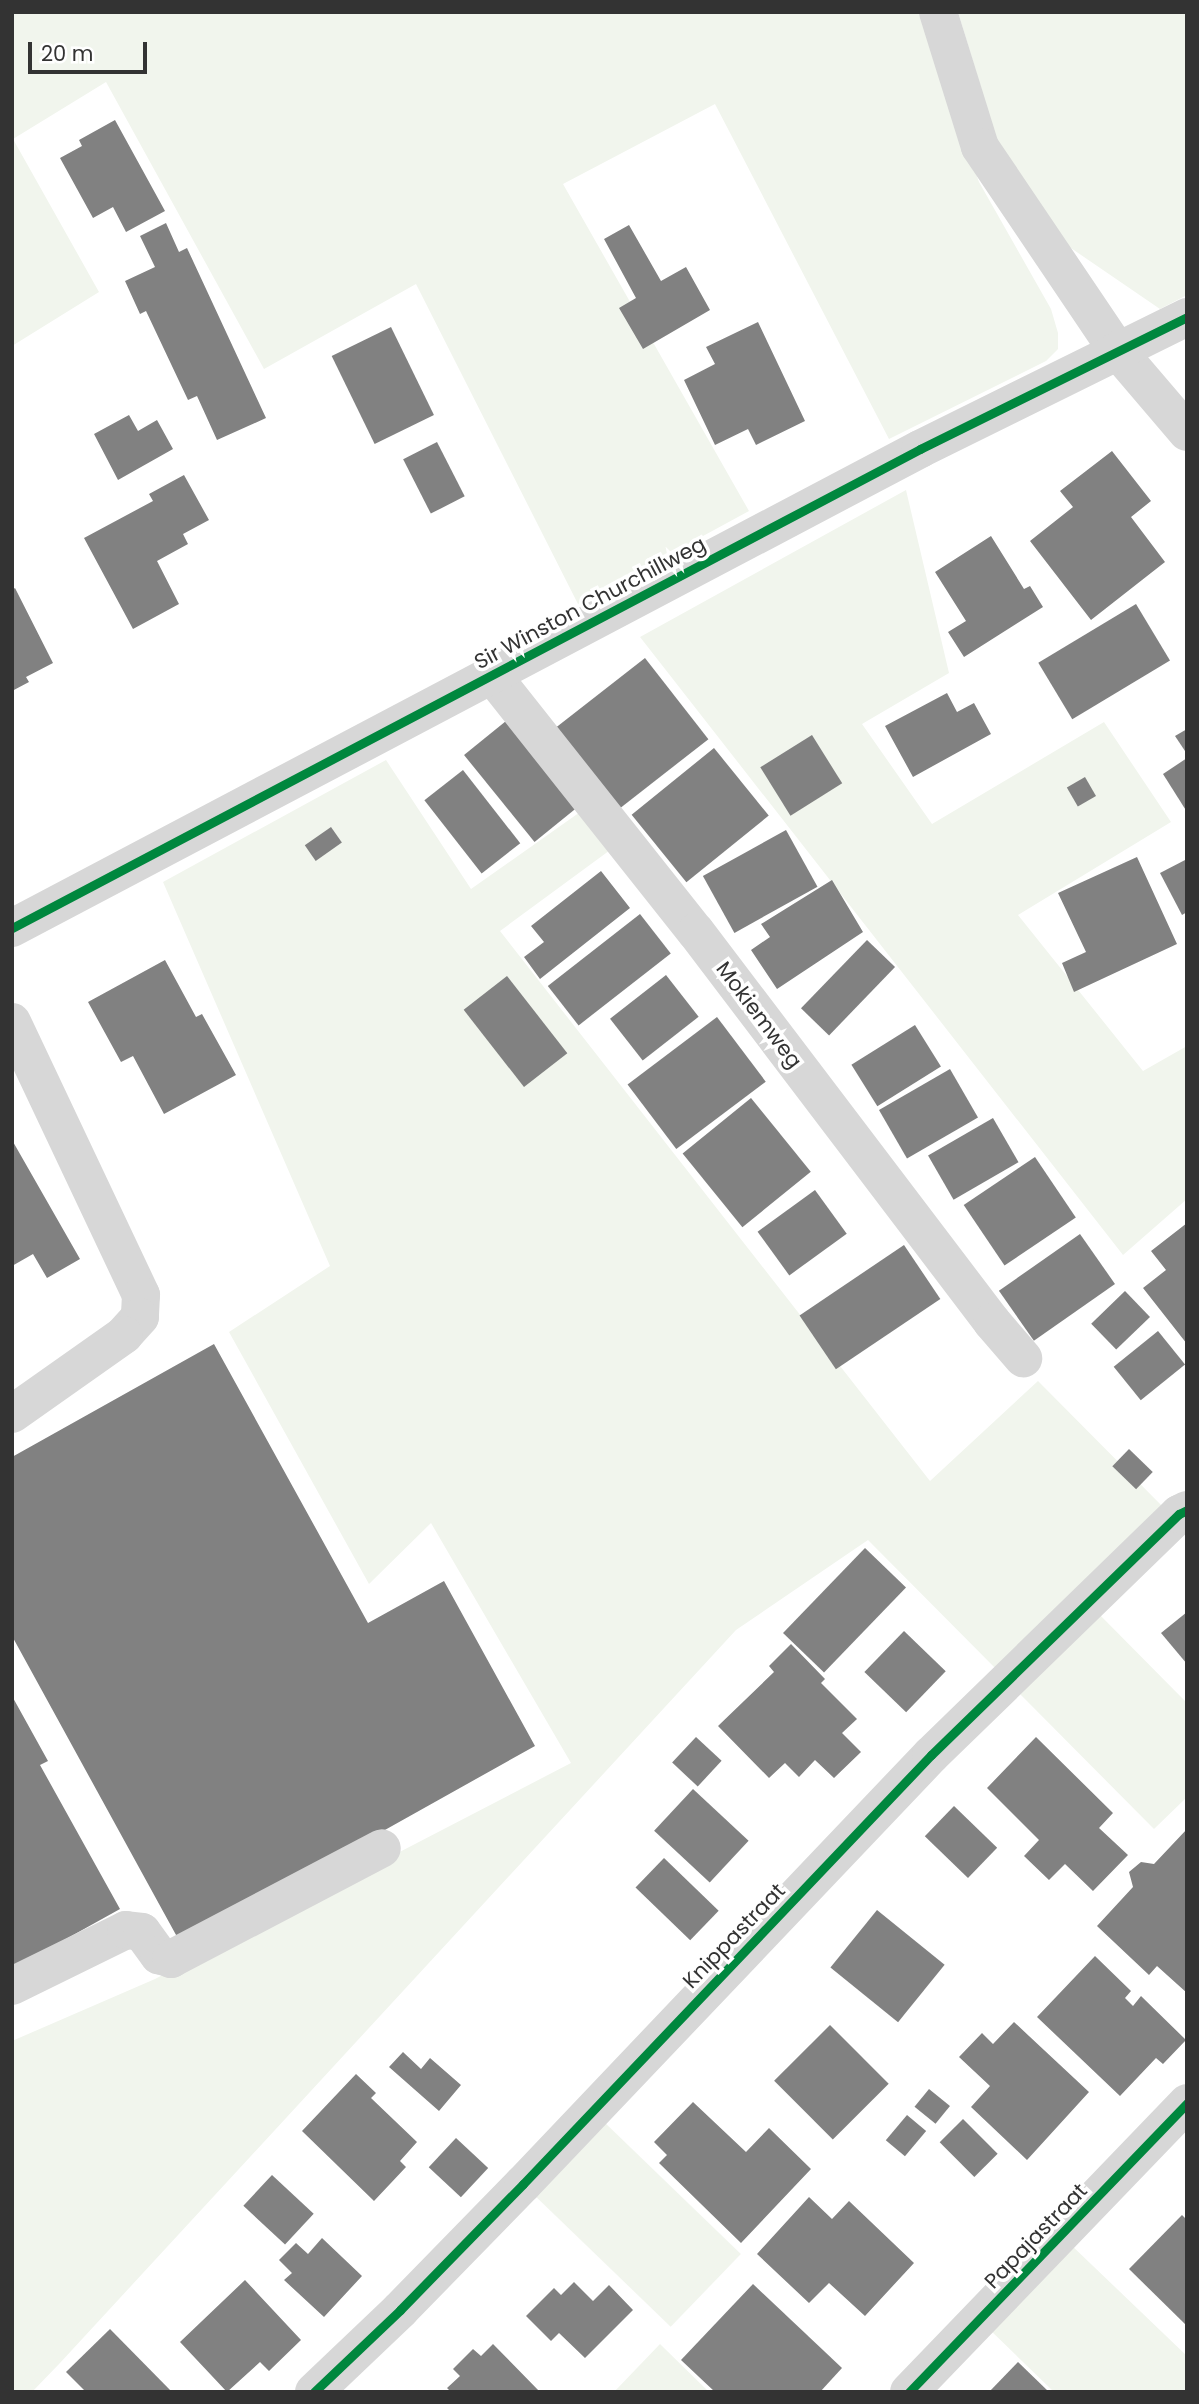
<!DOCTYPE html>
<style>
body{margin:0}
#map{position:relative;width:1199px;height:2404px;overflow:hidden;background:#fff;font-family:Poppins,sans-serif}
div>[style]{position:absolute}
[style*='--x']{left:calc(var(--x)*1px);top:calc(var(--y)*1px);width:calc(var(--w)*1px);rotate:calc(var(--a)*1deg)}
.green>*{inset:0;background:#f1f5ed;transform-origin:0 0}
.building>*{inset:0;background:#818181;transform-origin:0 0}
.minor>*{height:38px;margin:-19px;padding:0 19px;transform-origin:19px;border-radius:19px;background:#d7d7d7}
.cycleway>*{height:9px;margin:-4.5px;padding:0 4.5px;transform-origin:4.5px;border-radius:4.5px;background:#00873e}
span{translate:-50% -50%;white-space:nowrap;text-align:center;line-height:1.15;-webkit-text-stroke:7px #fff;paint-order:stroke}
.street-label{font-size:21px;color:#333}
.frame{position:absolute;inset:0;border:14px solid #333;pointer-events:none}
.scale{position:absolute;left:28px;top:42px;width:119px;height:32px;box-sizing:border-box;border:4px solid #333;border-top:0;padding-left:9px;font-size:21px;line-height:24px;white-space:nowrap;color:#333;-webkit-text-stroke:5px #fff;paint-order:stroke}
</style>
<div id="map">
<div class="green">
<i style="clip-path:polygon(12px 12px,918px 12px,979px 182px,1051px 309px,1058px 333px,1058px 349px,1046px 361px,889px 439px,715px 104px,563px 184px,749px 511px,578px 604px,416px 284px,264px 369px,106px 82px,13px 139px,99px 292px,12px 346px)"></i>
<i style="clip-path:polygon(958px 12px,1187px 12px,1187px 295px,1160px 309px,1065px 244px,1000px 151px)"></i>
<i style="clip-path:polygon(906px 490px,949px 673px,862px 724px,932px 824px,1104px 722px,1171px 822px,1018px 915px,1143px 1071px,1187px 1046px,1187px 1199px,1123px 1255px,640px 637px)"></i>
<i style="clip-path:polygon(386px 760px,471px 889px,590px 805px,617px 845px,500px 931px,930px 1481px,1038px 1381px,1167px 1511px,1000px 1673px,868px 1540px,736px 1630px,60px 2363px,32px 2392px,12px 2392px,12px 2041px,155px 1979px,571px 1763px,431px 1523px,369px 1584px,229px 1332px,330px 1266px,163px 882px)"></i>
<i style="clip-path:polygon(1094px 1609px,1187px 1703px,1187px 1797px,1154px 1829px,1014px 1688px)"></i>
<i style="left:602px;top:2120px;width:193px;height:101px;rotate:44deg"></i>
<i style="clip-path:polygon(1068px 2242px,1187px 2356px,1187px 2392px,1054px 2392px,988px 2328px)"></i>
<i style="clip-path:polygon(660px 2344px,709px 2392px,614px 2392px)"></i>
</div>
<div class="building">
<i style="clip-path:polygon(115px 120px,165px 211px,126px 232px,113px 207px,93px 218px,60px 158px,82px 146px,79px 140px)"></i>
<i style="clip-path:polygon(166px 223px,179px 252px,187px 248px,266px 418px,217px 440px,197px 396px,188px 400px,146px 311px,140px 314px,125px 281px,155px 267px,140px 236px)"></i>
<i style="clip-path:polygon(629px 225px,661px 281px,686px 267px,710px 310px,643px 349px,619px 308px,636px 298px,604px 239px)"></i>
<i style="clip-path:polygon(758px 322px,805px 421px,756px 445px,748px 429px,715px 445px,684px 380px,715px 364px,706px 347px)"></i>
<i style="left:391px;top:327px;width:98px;height:66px;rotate:64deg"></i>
<i style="clip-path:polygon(129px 415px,138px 431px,157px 420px,173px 449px,118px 480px,94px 434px)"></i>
<i style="left:437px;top:442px;width:61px;height:38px;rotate:63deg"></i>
<i style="clip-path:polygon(1112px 451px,1151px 501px,1131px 517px,1165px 562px,1091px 620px,1030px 541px,1073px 507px,1060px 491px)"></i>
<i style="clip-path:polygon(184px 475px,209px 520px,183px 534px,188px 544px,157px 561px,179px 604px,133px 629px,84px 538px,153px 501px,149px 494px)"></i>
<i style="clip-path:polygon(991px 536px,1024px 589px,1030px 586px,1043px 607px,964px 657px,948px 632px,966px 621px,935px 572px)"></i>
<i style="clip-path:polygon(15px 588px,53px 663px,26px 677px,29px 682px,12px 691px,12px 590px)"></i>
<i style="left:1136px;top:604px;width:66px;height:114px;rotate:59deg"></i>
<i style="left:645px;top:658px;width:103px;height:113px;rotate:52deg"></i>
<i style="clip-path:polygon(947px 693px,957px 712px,974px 703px,991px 734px,913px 777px,885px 726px)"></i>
<i style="left:506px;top:721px;width:112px;height:54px;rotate:51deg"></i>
<i style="clip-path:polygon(1187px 729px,1187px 754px,1175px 736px)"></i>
<i style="left:812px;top:735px;width:57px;height:61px;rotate:58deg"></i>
<i style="left:714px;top:748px;width:87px;height:106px;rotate:51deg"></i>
<i style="clip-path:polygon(1187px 758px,1187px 812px,1163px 774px)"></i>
<i style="left:463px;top:770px;width:93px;height:49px;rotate:52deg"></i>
<i style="left:1085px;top:777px;width:22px;height:21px;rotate:60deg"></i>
<i style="left:331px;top:827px;width:19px;height:32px;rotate:55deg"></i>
<i style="left:786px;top:830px;width:65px;height:95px;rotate:61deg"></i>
<i style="clip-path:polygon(1137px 857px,1177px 944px,1074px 992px,1062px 963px,1086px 952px,1058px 893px)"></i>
<i style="clip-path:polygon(1187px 859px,1187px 912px,1182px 915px,1160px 873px)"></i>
<i style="clip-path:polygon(601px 871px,630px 908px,540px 979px,524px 957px,544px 942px,531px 926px)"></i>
<i style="clip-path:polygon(832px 880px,863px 932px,777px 989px,751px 950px,770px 937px,761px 924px)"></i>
<i style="left:640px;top:914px;width:50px;height:117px;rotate:52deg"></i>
<i style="left:867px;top:940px;width:39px;height:95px;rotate:44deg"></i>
<i style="clip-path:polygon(165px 960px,196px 1017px,202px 1014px,236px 1075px,164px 1114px,133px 1056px,121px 1062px,88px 1002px)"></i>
<i style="left:666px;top:975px;width:53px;height:71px;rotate:52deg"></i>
<i style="left:507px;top:976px;width:98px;height:55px;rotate:52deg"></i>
<i style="left:717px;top:1017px;width:81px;height:112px;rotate:53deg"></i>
<i style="left:915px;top:1025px;width:49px;height:75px;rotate:58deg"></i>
<i style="left:950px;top:1069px;width:56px;height:82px;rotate:60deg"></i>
<i style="left:751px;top:1098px;width:95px;height:88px;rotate:51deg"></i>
<i style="left:993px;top:1118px;width:51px;height:75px;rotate:60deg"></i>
<i style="clip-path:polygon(12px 1140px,80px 1259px,47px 1278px,33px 1254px,12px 1266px)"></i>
<i style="left:1035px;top:1157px;width:73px;height:86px;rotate:56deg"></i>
<i style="left:815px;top:1190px;width:54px;height:71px;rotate:54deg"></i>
<i style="clip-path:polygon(1187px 1223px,1187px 1344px,1143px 1288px,1166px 1270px,1151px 1251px)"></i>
<i style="left:1080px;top:1234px;width:61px;height:99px;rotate:55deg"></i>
<i style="left:904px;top:1245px;width:65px;height:126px;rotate:56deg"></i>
<i style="left:1125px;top:1291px;width:36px;height:47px;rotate:46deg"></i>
<i style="left:1158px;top:1331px;width:43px;height:57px;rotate:51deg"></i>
<i style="clip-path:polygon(214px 1344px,368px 1623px,444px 1581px,535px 1746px,181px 1944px,12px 1636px,12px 1457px)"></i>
<i style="left:1129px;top:1449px;width:33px;height:24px;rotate:44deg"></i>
<i style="left:865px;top:1548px;width:57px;height:118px;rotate:44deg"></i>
<i style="clip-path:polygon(1187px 1612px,1187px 1664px,1161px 1633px)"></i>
<i style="left:904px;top:1631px;width:58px;height:57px;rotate:44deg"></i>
<i style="clip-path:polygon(791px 1644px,825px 1679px,821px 1683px,857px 1719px,842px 1733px,861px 1752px,834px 1778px,815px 1760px,799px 1777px,785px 1763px,769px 1778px,718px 1726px,774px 1672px,769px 1666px)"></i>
<i style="clip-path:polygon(12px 1696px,48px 1761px,40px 1765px,120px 1909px,12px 1969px)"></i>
<i style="left:696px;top:1737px;width:35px;height:35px;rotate:43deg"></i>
<i style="clip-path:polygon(1036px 1737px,1113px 1813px,1099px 1828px,1128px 1855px,1093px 1891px,1065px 1864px,1049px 1880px,1024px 1856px,1039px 1840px,987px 1788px)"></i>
<i style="left:693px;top:1789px;width:76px;height:57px;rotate:43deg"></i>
<i style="left:954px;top:1806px;width:60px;height:42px;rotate:44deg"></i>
<i style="clip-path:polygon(1187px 1829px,1187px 1993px,1157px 1966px,1149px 1975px,1097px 1926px,1133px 1887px,1129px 1872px,1141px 1862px,1154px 1864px)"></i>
<i style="left:664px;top:1858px;width:76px;height:41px;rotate:44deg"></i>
<i style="left:877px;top:1910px;width:87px;height:74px;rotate:39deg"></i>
<i style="clip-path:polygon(1095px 1956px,1131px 1991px,1125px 1998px,1133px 2006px,1141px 1996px,1186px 2040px,1163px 2064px,1156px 2058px,1120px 2096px,1037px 2017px)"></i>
<i style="clip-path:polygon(1014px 2022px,1089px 2092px,1027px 2160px,971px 2107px,990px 2086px,959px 2057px,982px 2033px,993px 2044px)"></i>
<i style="left:830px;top:2025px;width:83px;height:79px;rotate:45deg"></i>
<i style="clip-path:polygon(403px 2052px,421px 2069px,430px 2058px,461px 2085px,439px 2111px,389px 2067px)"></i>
<i style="clip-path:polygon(356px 2074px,376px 2093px,371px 2098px,417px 2142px,400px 2161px,406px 2167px,374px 2201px,302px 2131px)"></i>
<i style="left:929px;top:2089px;width:27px;height:23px;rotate:39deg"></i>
<i style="clip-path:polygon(693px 2102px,746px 2152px,769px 2128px,811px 2169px,741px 2243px,659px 2163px,667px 2155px,654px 2142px)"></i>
<i style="left:907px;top:2115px;width:25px;height:33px;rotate:40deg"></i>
<i style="left:963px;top:2119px;width:49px;height:33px;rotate:45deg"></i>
<i style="left:456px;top:2138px;width:44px;height:40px;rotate:43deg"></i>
<i style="left:272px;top:2175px;width:57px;height:42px;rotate:43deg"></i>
<i style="clip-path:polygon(809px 2197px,832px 2219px,849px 2201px,914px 2263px,865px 2316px,829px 2283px,809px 2303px,757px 2254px)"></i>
<i style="clip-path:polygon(1182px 2215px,1187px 2220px,1187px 2326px,1129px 2269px)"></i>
<i style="clip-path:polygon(322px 2238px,362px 2276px,324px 2317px,284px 2280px,292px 2273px,279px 2260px,296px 2243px,308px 2254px)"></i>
<i style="clip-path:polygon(245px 2280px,301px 2340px,269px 2371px,260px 2362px,227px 2392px,180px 2342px)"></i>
<i style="clip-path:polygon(574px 2282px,593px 2301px,609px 2285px,633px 2310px,585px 2358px,559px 2333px,551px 2341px,526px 2316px,554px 2288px,561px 2295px)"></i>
<i style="clip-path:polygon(753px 2284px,842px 2368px,820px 2392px,715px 2392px,681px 2360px)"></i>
<i style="clip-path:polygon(110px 2329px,172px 2392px,86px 2392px,66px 2372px)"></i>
<i style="clip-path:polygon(493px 2344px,540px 2392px,451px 2392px,447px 2388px,460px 2376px,453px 2369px,473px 2349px,481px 2356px)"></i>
<i style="clip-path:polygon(1018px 2362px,1049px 2392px,989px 2392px)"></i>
</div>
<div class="minor">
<i style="--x:938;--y:12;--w:141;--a:72.7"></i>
<i style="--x:980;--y:147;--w:245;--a:56"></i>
<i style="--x:1117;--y:350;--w:108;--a:49.5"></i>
<i style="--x:492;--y:675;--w:328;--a:51.6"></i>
<i style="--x:696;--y:932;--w:490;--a:52.8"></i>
<i style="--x:992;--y:1322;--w:48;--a:49.3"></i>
<i style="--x:12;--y:928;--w:1027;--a:-27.81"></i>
<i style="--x:920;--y:449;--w:298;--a:-26.3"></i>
<i style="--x:12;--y:1022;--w:302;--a:64.7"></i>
<i style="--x:141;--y:1295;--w:22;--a:93"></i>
<i style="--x:140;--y:1317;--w:24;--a:132"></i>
<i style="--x:124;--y:1335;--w:137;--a:144.8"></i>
<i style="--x:12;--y:1986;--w:127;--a:-26.2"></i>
<i style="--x:126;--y:1930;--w:16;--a:7"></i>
<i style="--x:142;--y:1932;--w:29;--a:54"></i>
<i style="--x:159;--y:1955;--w:13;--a:18"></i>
<i style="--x:171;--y:1959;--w:238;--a:-27.7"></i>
<i style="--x:314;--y:2392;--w:119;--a:-43.6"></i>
<i style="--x:400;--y:2310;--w:176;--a:-45.7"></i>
<i style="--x:523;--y:2184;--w:592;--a:-46.44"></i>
<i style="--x:931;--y:1755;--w:346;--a:-44.2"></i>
<i style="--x:1179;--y:1514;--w:9;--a:-27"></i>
<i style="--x:909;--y:2392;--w:401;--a:-46.1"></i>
</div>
<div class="cycleway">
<i style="--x:12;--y:928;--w:1027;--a:-27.81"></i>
<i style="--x:920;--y:449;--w:298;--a:-26.3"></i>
<i style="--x:314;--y:2392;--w:119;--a:-43.6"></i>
<i style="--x:400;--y:2310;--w:176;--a:-45.7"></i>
<i style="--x:523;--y:2184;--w:592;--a:-46.44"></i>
<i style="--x:931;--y:1755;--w:346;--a:-44.2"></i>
<i style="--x:1179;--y:1514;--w:9;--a:-27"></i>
<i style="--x:909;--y:2392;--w:401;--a:-46.1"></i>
</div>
<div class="street-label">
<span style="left:590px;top:603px;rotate:-28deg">Sir Winston Churchillweg</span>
<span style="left:759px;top:1015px;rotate:53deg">Mokiemweg</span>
<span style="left:734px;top:1936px;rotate:-46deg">Knippastraat</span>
<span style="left:1036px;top:2236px;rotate:-46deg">Papajastraat</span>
</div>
<div class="frame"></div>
<div class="scale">20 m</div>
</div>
